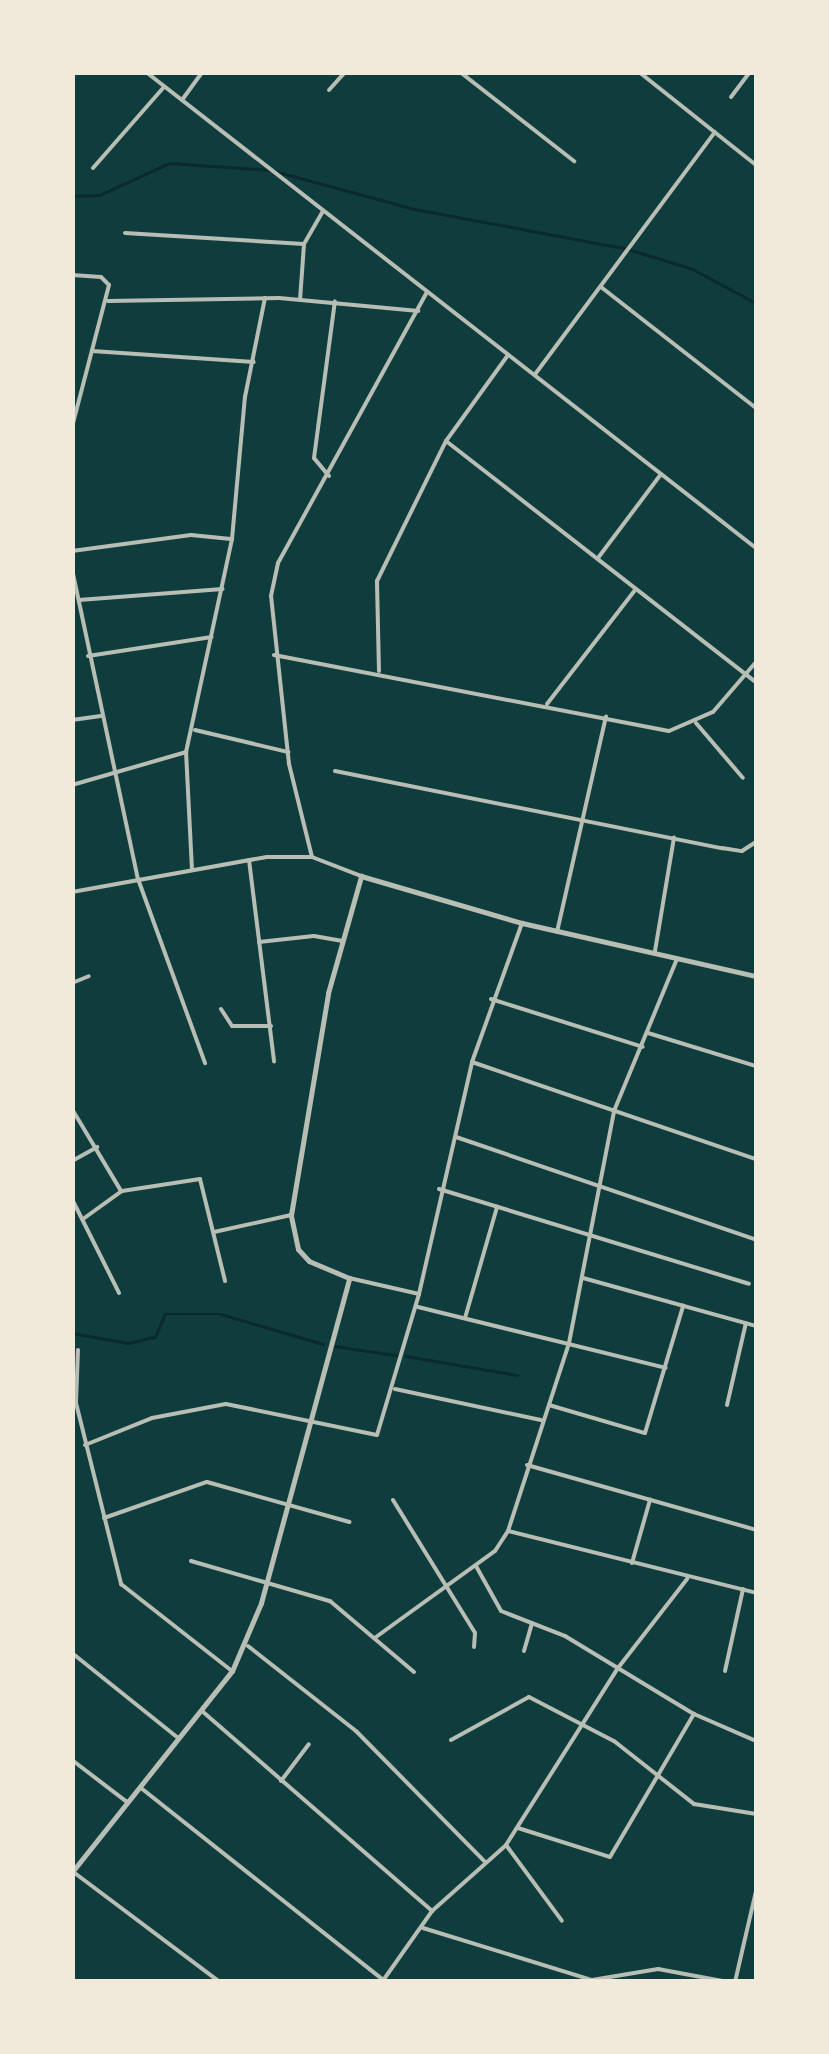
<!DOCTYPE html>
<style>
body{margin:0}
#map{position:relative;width:829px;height:2054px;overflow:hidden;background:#0f3d3e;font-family:"Golos Text",sans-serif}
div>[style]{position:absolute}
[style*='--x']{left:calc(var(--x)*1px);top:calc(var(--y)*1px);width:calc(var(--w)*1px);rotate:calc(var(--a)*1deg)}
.stream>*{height:2.5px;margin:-1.25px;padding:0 1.25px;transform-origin:1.25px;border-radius:1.25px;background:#0a2a2b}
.minor>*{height:4px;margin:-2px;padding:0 2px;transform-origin:2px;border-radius:2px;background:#b8beb3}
.tertiary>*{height:5px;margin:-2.5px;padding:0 2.5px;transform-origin:2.5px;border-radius:2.5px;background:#b8beb3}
span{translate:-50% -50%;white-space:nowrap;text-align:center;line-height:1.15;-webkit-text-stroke:9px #f1e9da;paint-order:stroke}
.frame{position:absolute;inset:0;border:75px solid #f1e9da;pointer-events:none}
</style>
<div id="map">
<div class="stream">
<i style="--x:72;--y:196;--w:28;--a:-2"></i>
<i style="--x:100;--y:195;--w:76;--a:-24.9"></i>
<i style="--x:169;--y:163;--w:102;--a:3.9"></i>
<i style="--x:271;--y:170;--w:149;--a:15.2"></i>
<i style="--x:415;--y:209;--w:217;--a:10.6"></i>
<i style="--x:628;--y:249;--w:68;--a:17.1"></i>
<i style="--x:693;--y:269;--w:72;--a:28.4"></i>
<i style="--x:72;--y:1333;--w:57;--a:10.1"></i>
<i style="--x:128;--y:1343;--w:28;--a:-13"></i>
<i style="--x:155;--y:1337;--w:25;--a:-67"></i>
<i style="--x:165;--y:1314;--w:56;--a:0"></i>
<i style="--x:221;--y:1314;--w:106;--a:16.4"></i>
<i style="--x:335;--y:1346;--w:66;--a:8.7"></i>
<i style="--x:406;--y:1356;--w:113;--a:9.7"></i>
</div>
<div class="minor">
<i style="--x:146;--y:72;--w:774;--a:37.97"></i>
<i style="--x:460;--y:72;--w:145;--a:38"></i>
<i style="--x:639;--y:72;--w:149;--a:38.5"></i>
<i style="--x:329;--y:90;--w:24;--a:-48"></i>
<i style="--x:731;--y:97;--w:31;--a:-53"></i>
<i style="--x:182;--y:100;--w:34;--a:-54"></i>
<i style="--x:93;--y:168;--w:108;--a:-48.8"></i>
<i style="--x:125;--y:233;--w:179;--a:3.5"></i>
<i style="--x:72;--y:275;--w:29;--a:4"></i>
<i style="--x:101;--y:277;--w:11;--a:45"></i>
<i style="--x:109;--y:285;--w:147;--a:104.6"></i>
<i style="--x:601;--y:287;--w:197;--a:38"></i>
<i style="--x:300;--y:300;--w:56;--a:-85.9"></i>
<i style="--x:304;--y:244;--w:38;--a:-60"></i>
<i style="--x:108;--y:301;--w:171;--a:-1"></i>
<i style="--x:279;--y:298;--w:140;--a:5.3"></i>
<i style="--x:92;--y:351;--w:162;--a:3.9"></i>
<i style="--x:536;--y:373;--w:300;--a:-53.4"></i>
<i style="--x:446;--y:441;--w:393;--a:37.9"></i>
<i style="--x:329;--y:476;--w:23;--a:-130"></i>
<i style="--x:314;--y:458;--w:158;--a:-82.4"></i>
<i style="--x:72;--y:551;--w:120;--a:-7.7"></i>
<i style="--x:191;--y:535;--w:40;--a:5.7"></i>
<i style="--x:598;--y:558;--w:105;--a:-53.1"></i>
<i style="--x:72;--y:569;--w:317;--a:78"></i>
<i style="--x:138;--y:879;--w:196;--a:70"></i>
<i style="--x:79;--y:600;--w:144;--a:-4.4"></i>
<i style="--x:274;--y:655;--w:402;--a:10.9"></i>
<i style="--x:669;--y:731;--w:48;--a:-23.4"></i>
<i style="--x:713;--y:712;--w:66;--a:-49.3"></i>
<i style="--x:88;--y:656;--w:125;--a:-8.7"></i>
<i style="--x:379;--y:671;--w:90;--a:-91.3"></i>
<i style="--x:377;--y:581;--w:156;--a:-63.8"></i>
<i style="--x:446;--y:441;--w:106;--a:-54.2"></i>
<i style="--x:547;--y:704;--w:145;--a:-52.3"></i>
<i style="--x:72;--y:720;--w:29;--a:-8"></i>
<i style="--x:696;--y:723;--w:72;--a:49.5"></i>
<i style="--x:195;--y:730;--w:96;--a:13.3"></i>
<i style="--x:335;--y:771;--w:395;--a:11.3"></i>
<i style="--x:722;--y:848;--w:20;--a:9"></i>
<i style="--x:742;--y:851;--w:17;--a:-33"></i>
<i style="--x:72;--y:785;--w:119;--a:-16.1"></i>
<i style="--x:312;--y:857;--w:96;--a:-103.9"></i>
<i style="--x:289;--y:764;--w:169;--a:-96.1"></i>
<i style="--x:271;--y:596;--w:34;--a:-78"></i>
<i style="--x:278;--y:563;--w:309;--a:-61.2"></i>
<i style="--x:249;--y:860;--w:203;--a:82.9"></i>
<i style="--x:192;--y:870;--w:118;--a:-92.9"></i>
<i style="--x:186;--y:752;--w:218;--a:-77.8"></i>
<i style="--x:232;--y:539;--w:143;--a:-84.8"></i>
<i style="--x:245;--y:397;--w:101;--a:-78.6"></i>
<i style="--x:72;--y:892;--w:198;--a:-10.2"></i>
<i style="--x:267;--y:857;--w:45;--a:0"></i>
<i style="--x:312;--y:857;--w:53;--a:21.2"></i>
<i style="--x:557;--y:932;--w:221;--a:-77.2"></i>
<i style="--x:259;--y:942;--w:55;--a:-6.2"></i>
<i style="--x:314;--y:936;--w:29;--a:10"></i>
<i style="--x:655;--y:951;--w:115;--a:-80.5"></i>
<i style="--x:72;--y:983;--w:18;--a:-22"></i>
<i style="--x:491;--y:999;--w:159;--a:17.5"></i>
<i style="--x:221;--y:1009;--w:20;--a:57"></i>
<i style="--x:232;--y:1026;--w:39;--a:0"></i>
<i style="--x:648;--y:1033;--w:113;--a:17"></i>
<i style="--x:472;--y:1062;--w:300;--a:18.9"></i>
<i style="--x:72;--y:1109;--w:96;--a:59.1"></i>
<i style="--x:456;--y:1137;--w:317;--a:18.9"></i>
<i style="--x:72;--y:1161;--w:29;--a:-29"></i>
<i style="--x:439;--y:1189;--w:324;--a:17"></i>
<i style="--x:72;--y:1199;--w:105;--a:63.4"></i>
<i style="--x:83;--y:1219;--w:48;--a:-35.7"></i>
<i style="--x:122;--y:1191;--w:79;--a:-8.7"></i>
<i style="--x:200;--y:1179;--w:105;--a:76.2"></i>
<i style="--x:214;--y:1232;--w:79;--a:-12.4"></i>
<i style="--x:349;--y:1278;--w:72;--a:12.9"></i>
<i style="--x:419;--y:1294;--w:238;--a:-77.1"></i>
<i style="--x:472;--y:1062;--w:148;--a:-70.2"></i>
<i style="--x:583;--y:1278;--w:180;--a:15.5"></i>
<i style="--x:418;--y:1307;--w:255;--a:13.8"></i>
<i style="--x:465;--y:1318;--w:116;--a:-73.9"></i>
<i style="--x:78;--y:1350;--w:53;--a:92.2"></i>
<i style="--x:76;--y:1403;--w:187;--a:76"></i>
<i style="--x:121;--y:1584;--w:141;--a:38.1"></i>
<i style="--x:395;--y:1389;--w:149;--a:12"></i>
<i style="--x:549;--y:1405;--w:100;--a:16.3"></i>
<i style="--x:645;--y:1433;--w:133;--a:-73.3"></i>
<i style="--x:727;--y:1405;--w:84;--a:-77"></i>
<i style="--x:85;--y:1445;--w:72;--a:-21.9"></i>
<i style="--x:152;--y:1418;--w:75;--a:-10.7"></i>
<i style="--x:226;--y:1404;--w:154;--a:11.6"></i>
<i style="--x:377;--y:1435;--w:147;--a:-73.4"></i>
<i style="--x:527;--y:1465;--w:238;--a:15.8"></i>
<i style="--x:393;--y:1500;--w:156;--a:58.3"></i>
<i style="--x:475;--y:1633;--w:14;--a:94"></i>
<i style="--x:104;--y:1518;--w:109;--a:-19.3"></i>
<i style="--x:207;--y:1482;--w:148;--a:15.7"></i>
<i style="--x:508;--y:1531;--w:256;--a:14"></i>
<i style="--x:191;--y:1561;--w:145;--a:16.1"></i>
<i style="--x:330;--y:1601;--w:110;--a:40.2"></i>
<i style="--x:632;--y:1563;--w:66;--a:-74.1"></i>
<i style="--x:476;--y:1566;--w:51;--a:60.9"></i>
<i style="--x:501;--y:1611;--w:69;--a:21.3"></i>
<i style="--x:565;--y:1636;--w:151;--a:31.2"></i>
<i style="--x:694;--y:1714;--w:68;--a:23.5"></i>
<i style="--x:376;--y:1637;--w:147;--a:-35.9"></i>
<i style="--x:495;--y:1551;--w:24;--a:-57"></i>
<i style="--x:508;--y:1531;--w:198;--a:-72"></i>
<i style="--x:569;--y:1343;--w:236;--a:-79"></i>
<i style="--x:614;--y:1111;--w:165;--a:-67.5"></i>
<i style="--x:248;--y:1646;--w:137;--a:38.2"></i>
<i style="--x:356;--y:1731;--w:182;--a:45.4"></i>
<i style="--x:524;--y:1651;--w:29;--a:-74"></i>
<i style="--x:72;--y:1653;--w:136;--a:38.7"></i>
<i style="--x:725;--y:1671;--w:84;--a:-77.6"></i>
<i style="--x:202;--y:1711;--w:305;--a:41"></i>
<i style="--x:451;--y:1740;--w:89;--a:-28.9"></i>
<i style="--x:529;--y:1697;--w:96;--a:27.4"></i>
<i style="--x:614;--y:1741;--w:102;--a:38.2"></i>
<i style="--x:694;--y:1804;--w:63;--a:9.2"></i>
<i style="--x:72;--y:1760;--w:69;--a:37.4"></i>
<i style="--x:281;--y:1781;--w:46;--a:-52.9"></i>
<i style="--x:141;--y:1788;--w:309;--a:38.4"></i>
<i style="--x:518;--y:1828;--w:96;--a:17.5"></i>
<i style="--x:610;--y:1857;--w:166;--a:-59.6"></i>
<i style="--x:506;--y:1845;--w:94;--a:53.6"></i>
<i style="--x:72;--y:1871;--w:185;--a:36.9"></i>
<i style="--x:423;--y:1928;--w:177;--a:17.1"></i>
<i style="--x:592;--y:1980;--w:67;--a:-9.5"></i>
<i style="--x:658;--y:1969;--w:71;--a:10.5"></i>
<i style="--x:382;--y:1982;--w:87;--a:-54.8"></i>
<i style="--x:432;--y:1911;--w:99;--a:-41.7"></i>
<i style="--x:506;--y:1845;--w:209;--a:-57.7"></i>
<i style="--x:618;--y:1668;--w:113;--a:-52.2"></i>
<i style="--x:735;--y:1982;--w:93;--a:-77"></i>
</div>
<div class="tertiary">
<i style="--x:72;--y:1872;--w:257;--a:-51.5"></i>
<i style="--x:232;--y:1671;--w:74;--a:-66.9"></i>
<i style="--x:261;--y:1603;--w:337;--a:-74.8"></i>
<i style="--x:349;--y:1278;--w:43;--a:-157"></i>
<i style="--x:309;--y:1261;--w:16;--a:-133"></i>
<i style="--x:298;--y:1249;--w:35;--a:-102"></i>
<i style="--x:291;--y:1215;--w:225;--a:-80.5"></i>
<i style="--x:328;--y:993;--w:122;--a:-74.2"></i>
<i style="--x:361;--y:876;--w:168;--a:16.3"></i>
<i style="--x:522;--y:923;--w:240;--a:12.8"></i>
</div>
<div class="frame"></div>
</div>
